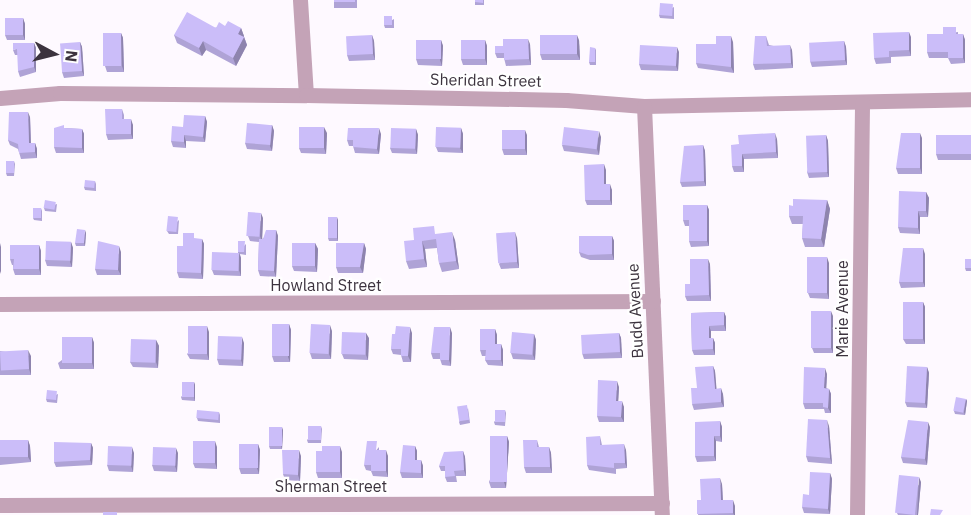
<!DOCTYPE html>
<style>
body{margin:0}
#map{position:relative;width:971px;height:515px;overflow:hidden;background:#fef9ff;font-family:"IBM Plex Sans",sans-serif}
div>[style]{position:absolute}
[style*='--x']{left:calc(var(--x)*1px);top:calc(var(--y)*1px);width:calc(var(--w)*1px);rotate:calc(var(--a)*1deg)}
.minor>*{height:15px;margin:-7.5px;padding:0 7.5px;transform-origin:7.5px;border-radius:7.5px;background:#c4a3b7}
.wall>*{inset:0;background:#afa3d6;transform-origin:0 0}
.shaded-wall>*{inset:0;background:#8e84ae}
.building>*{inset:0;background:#cbbdf9;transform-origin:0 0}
span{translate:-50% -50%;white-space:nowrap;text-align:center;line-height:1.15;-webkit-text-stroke:4.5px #fff;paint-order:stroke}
.street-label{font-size:16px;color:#3c333e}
.north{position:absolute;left:24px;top:24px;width:60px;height:60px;-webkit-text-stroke:4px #fff;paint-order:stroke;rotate:97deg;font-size:16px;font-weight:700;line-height:24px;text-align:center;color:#3c333e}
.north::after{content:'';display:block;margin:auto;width:21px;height:27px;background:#3c333e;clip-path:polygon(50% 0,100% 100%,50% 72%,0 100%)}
</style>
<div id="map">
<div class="minor">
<i style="--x:300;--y:0;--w:95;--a:86.4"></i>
<i style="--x:0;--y:98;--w:60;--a:-4.8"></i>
<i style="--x:60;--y:93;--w:246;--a:0.5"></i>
<i style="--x:306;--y:95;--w:260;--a:1.1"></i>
<i style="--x:566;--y:100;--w:78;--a:4.4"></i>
<i style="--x:644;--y:106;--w:327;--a:-1.2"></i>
<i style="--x:644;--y:106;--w:409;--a:87.5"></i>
<i style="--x:0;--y:304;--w:653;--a:-0.26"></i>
<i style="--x:0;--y:505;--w:662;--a:-0.17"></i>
<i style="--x:857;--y:515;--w:412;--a:-89.3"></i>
</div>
<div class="wall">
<i style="left:334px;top:0;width:23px;height:8px"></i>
<i style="left:475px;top:0;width:9px;height:5px"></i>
<i style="clip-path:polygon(674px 7px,674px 19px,660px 18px,659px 15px)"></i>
<i style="clip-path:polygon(23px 18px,25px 24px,25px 40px,7px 40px,5px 35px)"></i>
<i style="clip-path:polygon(394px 19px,394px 28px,385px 28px,384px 25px)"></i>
<i style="clip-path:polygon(225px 26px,241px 28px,247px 45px,236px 66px,206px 50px,202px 56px,177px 43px,174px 35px)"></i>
<i style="clip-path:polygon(958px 32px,958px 34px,963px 34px,965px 40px,965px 63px,951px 64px,948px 58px,929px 58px,927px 52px,943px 34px)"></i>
<i style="clip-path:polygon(121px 33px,123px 38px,124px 72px,107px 72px,105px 66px)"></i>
<i style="clip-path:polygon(372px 35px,374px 41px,375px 60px,349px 61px,347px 55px)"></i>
<i style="clip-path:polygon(766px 36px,769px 45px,792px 50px,793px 68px,755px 70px,753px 64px)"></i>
<i style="clip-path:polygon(911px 37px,911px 56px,891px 57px,891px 63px,876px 64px,874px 58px)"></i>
<i style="clip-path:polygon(441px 40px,443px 46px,442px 66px,418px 65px,416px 59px)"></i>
<i style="clip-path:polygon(485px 40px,487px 46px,487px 65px,463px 65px,461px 59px)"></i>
<i style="clip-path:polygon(579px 40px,580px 60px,542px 60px,540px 54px)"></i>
<i style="clip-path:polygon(844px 41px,846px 47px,847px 65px,812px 67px,810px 61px)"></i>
<i style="clip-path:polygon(80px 42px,82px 47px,84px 76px,64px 78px,62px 72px)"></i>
<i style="clip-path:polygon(733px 42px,734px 73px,698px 68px,696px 63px,716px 44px)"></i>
<i style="clip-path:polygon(34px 43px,36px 48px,36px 72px,20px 77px,18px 71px,18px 55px,15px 55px,13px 50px)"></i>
<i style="clip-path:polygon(530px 44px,531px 65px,506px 66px,504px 58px,497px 58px,495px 53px)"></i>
<i style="clip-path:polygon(595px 48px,596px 50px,596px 65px,590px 65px,589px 62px)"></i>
<i style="clip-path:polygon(679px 52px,678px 71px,641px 70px,639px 64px)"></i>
<i style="clip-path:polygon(122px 109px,124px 115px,124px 119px,133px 125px,133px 139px,108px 140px,106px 134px)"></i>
<i style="clip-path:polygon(205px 116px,207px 122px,205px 142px,186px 141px,186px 148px,173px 147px,171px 141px,183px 127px)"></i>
<i style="clip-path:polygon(30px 117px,31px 143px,35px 143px,37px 149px,37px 158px,21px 159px,18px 149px,10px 145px,8px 140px)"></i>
<i style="clip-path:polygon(272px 125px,274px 131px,272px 151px,247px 149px,245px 143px)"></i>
<i style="clip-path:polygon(65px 128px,82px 129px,84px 134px,84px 153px,56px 153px,54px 147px)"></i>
<i style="clip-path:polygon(461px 128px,463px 134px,463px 153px,438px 152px,436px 147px)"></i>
<i style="clip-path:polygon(416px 129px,418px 135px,417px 154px,392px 153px,390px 148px)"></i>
<i style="clip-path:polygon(327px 133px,326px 154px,301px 153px,299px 148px)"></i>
<i style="clip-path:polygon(381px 134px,379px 154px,355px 153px,353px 146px,349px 146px,347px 140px)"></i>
<i style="clip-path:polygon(527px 135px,527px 155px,504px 155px,502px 149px)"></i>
<i style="clip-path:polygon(826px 135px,828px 141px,829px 177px,809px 178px,807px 172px)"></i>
<i style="clip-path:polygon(971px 135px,971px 160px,938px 160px,936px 154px)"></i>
<i style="clip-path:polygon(601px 137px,599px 155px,564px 151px,562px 145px)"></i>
<i style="clip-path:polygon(922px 138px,922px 174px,898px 174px,896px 168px)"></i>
<i style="clip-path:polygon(777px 139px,778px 158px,744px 159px,744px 172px,734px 172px,732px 166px,739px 144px)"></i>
<i style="clip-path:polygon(703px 145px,705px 151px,706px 186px,682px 187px,680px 182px)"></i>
<i style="clip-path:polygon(14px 161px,15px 164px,14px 176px,7px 176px,6px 173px)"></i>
<i style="clip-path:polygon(606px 170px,606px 184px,612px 190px,612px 205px,587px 205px,585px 200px)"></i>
<i style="clip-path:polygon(95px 181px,96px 184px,96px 191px,85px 190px,84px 187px)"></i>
<i style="clip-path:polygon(926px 192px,929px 198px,928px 217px,920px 217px,920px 234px,900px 233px,898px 227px)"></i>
<i style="clip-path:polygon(827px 200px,830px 209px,824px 247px,805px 247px,802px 238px,803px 224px,792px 224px,789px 216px)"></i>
<i style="clip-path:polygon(57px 204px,56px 212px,45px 211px,44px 208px)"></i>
<i style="clip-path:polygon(707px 205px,709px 210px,709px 246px,691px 247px,689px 241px,689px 226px,685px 226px,683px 220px)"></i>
<i style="clip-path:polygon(41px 208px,42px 211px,42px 221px,34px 220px,33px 218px)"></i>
<i style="clip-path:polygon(263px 218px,262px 239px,276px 230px,278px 236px,276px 277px,260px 276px,258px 270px,259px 242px,250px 241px,248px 236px)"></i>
<i style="clip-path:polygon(179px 220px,178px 234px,169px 234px,167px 231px)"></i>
<i style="clip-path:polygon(338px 220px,338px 241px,329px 241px,328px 238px)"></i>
<i style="clip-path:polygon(86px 233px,85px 246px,76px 246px,75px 243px)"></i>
<i style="clip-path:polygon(437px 234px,455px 240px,459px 269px,442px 272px,439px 263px,437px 248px,425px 249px,427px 267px,409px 269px,406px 261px,414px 240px)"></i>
<i style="clip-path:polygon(612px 236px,614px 241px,614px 260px,590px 260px,581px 257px,579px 252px)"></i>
<i style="clip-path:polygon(517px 238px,519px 268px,501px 269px,499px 264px)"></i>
<i style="clip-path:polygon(196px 239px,202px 239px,204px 244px,203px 279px,179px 278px,177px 272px,183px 246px)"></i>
<i style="clip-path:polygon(71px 242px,73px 248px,72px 267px,47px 266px,45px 260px)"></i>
<i style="clip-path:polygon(315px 243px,318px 249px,317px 272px,294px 271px,292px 266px)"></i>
<i style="clip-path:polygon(364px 243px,366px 249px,363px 273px,338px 273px,336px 267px)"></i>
<i style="clip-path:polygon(246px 244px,246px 255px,240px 254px,241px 258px,241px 276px,214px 275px,212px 270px,238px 253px,238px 252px)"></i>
<i style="clip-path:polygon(39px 245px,41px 251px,41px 275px,15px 275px,13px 269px,13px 265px,12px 265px,10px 259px)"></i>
<i style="clip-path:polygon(121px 252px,121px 275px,97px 275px,95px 269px)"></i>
<i style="clip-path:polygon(925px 254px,925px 287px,901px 288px,899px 282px)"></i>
<i style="clip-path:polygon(971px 259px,971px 271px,966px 271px,965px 268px)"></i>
<i style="clip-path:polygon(829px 263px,829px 299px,810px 298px,808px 293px)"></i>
<i style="clip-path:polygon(710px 264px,711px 301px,687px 301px,685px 296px)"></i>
<i style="clip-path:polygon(923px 302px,925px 307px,925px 344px,906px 344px,903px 339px)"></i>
<i style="clip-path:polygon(724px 312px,726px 317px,726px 331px,711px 331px,711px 338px,713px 338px,715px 343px,715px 355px,694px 355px,692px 350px,691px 313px)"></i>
<i style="clip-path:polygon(833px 316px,833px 353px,814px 353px,812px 348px)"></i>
<i style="clip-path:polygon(289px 324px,291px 330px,290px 362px,274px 362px,272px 356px)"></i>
<i style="clip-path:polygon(495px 329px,497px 335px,497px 344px,501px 344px,503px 350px,503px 366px,488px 365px,485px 360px,486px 356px,482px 356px,480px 350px)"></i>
<i style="clip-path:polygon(332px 331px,331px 359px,312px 359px,310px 353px)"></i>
<i style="clip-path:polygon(209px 332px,209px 360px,190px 359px,187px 354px)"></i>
<i style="clip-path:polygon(412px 333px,411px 362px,403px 362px,401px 355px,393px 354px,391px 349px,395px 334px)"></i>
<i style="clip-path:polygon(452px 333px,451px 366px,442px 365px,440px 359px,433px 359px,431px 353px)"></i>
<i style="clip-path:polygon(619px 333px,621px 338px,622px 358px,584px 359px,582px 353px)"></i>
<i style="clip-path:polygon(534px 334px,536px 340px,535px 360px,513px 359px,511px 353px)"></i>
<i style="clip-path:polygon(92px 337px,94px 343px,94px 369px,60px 369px,58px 363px)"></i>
<i style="clip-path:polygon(369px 338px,368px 360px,344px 359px,342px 354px)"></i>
<i style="clip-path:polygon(156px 340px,159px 346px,158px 368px,133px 367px,130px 362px)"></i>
<i style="clip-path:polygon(244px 343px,243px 366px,219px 365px,217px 359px)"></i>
<i style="clip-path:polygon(0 351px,31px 356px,31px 375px,0 375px)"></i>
<i style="clip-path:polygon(713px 366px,715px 371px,716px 389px,723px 394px,724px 407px,694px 410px,692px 404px,697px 388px)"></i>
<i style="clip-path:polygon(927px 367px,929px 373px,927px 408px,907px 407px,905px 402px)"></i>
<i style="clip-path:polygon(827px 374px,826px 388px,829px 389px,831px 394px,831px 413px,825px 413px,824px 409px,805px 409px,803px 403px)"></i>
<i style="clip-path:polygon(194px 382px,195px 385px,195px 401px,182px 400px,181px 397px)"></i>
<i style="clip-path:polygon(619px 387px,618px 401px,624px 407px,624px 422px,599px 422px,597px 416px)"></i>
<i style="clip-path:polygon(58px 394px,57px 403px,47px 402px,46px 399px)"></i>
<i style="clip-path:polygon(966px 399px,967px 401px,965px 415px,955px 414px,954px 411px)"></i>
<i style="clip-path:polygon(468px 408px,470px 423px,460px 425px,459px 422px)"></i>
<i style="clip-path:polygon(505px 410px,506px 413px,505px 426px,495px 425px,494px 422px)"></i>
<i style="clip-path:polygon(219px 412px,220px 415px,220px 423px,198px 421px,197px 418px)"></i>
<i style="clip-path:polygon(720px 421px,722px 427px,722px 442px,716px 441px,716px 461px,697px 462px,695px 456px)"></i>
<i style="clip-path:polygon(321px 426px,322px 429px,321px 443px,308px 443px,307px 440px)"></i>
<i style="clip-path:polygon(829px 426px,832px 464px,808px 462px,806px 456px)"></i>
<i style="clip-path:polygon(930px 427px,927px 465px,903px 463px,901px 457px)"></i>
<i style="clip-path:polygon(283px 430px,282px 449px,270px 449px,269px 446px)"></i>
<i style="clip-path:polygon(507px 436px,509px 442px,506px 488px,491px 488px,489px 482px)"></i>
<i style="clip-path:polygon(600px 436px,602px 445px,626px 450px,627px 468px,616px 469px,616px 474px,589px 470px,587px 465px)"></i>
<i style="clip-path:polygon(28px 440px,30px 446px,31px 462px,0 465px,0 441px)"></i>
<i style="clip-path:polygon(537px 440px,539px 447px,549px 447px,551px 453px,552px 473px,526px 473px,524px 467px)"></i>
<i style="clip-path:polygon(91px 443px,93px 448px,92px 465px,56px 467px,54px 462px)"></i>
<i style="clip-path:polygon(258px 444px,260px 450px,259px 474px,241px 474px,239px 468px)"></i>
<i style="clip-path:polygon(415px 446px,417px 451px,417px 460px,421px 460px,423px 466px,423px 478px,402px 478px,400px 472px)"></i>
<i style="clip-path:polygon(217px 447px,217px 469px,195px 468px,193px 463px)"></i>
<i style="clip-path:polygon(379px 447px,379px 450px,388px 456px,388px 477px,373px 476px,371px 471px,366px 470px,364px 465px)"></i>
<i style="clip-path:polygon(463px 451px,465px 457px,466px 476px,456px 476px,457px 482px,447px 482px,445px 477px,445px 471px,441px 471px,439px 466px)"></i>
<i style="clip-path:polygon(342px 452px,342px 478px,318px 478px,316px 472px)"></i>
<i style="clip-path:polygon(134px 453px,133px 472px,109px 471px,107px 465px)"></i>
<i style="clip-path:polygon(178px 453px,177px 472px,154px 471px,152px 465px)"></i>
<i style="clip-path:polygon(301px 456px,300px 481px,285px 480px,283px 474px)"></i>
<i style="clip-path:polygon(830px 473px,832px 479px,830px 514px,804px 513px,802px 507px)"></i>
<i style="clip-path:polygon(921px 482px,918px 515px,898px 515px,897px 513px)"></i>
<i style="clip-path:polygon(722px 484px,723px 500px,735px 506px,735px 515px,698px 515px,701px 500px)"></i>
</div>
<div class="shaded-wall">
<i style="clip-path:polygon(23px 18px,25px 24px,25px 40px,23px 35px)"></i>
<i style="clip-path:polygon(241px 28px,244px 36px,241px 42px,238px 34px)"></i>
<i style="clip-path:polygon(909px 32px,911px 37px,911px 56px,909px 50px)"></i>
<i style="clip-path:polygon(121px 33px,123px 38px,124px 72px,122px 66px)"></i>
<i style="clip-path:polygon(963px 34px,965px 40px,965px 63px,963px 58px)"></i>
<i style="clip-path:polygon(372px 35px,374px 41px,375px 60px,373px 54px)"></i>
<i style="clip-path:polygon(577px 35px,579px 40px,580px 60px,577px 54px)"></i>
<i style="clip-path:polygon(731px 36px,733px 42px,734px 73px,731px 67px)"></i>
<i style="clip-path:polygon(244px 37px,247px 45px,236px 66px,233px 58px)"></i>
<i style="clip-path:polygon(528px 39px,530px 44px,531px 65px,529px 59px)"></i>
<i style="clip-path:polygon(441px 40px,443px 46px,442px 66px,440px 60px)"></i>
<i style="clip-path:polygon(485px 40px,487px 46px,487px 65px,485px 59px)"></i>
<i style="clip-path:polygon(203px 41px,206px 50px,202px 56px,199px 48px)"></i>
<i style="clip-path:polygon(844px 41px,846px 47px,847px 65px,845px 60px)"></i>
<i style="clip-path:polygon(80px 42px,82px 47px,84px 76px,82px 71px)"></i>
<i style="clip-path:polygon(34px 43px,36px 48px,36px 72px,34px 67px)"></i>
<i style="clip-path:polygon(790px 45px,792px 50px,793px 68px,791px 63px)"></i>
<i style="clip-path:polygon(677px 47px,679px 52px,678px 71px,676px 66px)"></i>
<i style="clip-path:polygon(28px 112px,30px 117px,31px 149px,29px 143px)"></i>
<i style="clip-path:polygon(205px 116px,207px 122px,205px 142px,203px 137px)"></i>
<i style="clip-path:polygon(131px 119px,133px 125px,133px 139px,131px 134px)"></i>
<i style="clip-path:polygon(272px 125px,274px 131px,272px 151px,270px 146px)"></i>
<i style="clip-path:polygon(324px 127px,327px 133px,326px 154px,324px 148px)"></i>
<i style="clip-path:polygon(379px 128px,381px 134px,379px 154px,377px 149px)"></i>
<i style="clip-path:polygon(461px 128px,463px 134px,463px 153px,460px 148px)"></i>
<i style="clip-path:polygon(82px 129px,84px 134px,84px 153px,82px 148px)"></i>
<i style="clip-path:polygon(416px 129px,418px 135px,417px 154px,415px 148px)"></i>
<i style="clip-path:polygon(525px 130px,527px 135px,527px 155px,525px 149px)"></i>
<i style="clip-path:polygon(599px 131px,601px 137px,599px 155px,597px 149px)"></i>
<i style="clip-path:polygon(775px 133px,777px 139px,778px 158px,776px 152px)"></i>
<i style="clip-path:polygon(920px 133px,922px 138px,922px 174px,920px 168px)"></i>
<i style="clip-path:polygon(184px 135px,186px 141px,186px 148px,184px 142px)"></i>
<i style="clip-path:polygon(826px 135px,828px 141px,829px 177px,827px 172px)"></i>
<i style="clip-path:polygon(35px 143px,37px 149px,37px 158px,35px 152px)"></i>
<i style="clip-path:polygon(703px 145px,705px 151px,706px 186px,704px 181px)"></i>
<i style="clip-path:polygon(742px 154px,744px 159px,744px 172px,742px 166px)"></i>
<i style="clip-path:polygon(604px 164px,606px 170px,606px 190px,604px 184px)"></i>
<i style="clip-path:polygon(610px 184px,612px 190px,612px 205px,610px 200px)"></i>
<i style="clip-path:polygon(926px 192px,929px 198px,928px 217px,926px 211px)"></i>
<i style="clip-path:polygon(827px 200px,830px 209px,824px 247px,821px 239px)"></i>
<i style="clip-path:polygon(707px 205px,709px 210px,709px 246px,707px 241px)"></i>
<i style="clip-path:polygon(918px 211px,920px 217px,920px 234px,918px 228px)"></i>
<i style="clip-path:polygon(261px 213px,263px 218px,262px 242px,260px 236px)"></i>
<i style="clip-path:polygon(337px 217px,338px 220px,338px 241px,337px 238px)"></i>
<i style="clip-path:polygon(85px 230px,86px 233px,85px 246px,84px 243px)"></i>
<i style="clip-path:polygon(276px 230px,278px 236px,276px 277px,274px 271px)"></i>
<i style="clip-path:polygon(452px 232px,455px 240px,459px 269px,456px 261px)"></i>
<i style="clip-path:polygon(515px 232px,517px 238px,519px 268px,517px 262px)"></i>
<i style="clip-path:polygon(612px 236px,614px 241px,614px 260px,612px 254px)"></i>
<i style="clip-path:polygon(202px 239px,204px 244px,203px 279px,201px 273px)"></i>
<i style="clip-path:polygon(422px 241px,425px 249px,427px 267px,424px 259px)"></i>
<i style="clip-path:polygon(71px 242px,73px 248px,72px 267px,70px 262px)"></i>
<i style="clip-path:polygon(0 243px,1px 247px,1px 274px,0 271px)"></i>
<i style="clip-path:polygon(315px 243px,318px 249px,317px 272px,315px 266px)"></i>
<i style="clip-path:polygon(364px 243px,366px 249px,363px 273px,360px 267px)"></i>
<i style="clip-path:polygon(39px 245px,41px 251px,41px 275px,39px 269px)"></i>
<i style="clip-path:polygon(119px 246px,121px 252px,121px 275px,118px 270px)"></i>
<i style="clip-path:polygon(923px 248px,925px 254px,925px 287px,923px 282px)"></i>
<i style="clip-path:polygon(239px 253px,241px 258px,241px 276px,239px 270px)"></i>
<i style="clip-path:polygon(827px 257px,829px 263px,829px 299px,827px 293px)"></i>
<i style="clip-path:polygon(708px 259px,710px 264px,711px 301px,709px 295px)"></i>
<i style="clip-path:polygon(923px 302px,925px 307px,925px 344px,923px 339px)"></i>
<i style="clip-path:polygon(831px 311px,833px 316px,833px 353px,831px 348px)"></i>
<i style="clip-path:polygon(724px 312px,726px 317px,726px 331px,724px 325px)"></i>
<i style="clip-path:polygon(289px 324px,291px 330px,290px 362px,288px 357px)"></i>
<i style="clip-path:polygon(330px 325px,332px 331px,331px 359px,329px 354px)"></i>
<i style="clip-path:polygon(207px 326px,209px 332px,209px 360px,207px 354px)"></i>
<i style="clip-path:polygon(709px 326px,711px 331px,711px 343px,709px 338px)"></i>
<i style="clip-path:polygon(410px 327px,412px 333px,411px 362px,408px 356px)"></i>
<i style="clip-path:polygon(450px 327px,452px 333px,451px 366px,449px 360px)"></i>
<i style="clip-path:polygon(495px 329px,497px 335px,497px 350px,495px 344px)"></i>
<i style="clip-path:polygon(366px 333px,369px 338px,368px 360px,366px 355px)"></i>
<i style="clip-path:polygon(619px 333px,621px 338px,622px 358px,620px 352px)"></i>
<i style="clip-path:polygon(534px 334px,536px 340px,535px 360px,533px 355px)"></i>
<i style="clip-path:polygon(92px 337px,94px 343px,94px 369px,92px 363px)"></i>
<i style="clip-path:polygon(242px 337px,244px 343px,243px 366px,241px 360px)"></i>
<i style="clip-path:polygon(713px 338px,715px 343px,715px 355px,713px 349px)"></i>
<i style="clip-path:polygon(156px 340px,159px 346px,158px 368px,156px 362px)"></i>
<i style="clip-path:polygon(501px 344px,503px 350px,503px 366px,501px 360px)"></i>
<i style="clip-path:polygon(28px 350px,31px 356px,31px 375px,29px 369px)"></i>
<i style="clip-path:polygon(713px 366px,715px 371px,717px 394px,715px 389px)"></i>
<i style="clip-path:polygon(927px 367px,929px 373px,927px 408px,925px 403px)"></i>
<i style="clip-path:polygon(825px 368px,827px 374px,826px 394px,824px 388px)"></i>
<i style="clip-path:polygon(617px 381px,619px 387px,618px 406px,616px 401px)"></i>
<i style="clip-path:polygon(194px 382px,195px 385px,195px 401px,194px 398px)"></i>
<i style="clip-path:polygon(721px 388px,723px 394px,724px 407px,721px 402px)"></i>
<i style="clip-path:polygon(829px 389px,831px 394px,831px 413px,828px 408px)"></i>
<i style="clip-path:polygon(966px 399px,967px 401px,965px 415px,964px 412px)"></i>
<i style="clip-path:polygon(622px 401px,624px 407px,624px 422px,621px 417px)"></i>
<i style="clip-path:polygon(827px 420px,829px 426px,832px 464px,830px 458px)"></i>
<i style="clip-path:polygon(720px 421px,722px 427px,722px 442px,720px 436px)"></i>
<i style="clip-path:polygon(928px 422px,930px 427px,927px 465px,925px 459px)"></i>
<i style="clip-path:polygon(282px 427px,283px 430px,282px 449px,281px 446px)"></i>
<i style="clip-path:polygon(507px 436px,509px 442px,506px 488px,504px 482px)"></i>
<i style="clip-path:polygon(714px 436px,716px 441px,716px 461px,714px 456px)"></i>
<i style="clip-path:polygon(28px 440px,30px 446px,31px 462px,28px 457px)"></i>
<i style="clip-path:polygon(215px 441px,217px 447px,217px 469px,215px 463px)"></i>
<i style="clip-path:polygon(91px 443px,93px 448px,92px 465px,90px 460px)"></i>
<i style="clip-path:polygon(258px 444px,260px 450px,259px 474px,257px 468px)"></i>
<i style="clip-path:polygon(624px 444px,626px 450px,627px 468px,625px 463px)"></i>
<i style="clip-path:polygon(340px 446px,342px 452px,342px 478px,340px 472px)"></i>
<i style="clip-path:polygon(415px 446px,417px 451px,417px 465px,415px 460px)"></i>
<i style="clip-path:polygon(132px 447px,134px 453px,133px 472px,131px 466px)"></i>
<i style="clip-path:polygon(549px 447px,551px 453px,552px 473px,550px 467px)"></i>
<i style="clip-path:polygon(176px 448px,178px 453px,177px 472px,175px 466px)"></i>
<i style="clip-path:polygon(299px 450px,301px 456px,300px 481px,298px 475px)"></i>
<i style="clip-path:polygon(386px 450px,388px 456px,388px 477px,386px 471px)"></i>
<i style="clip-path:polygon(463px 451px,465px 457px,466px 476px,464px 470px)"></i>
<i style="clip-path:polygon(421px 460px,423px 466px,423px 478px,421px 473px)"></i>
<i style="clip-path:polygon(830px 473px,832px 479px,830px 514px,828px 509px)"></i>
<i style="clip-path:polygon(919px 477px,921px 482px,918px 515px,917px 515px)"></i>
<i style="clip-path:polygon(720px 478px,722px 484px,723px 506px,721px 500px)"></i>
<i style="clip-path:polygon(733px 500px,735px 506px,735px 515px,734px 515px,733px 513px)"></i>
</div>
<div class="building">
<i style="left:334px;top:0;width:21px;height:2px"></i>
<i style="clip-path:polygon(475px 0,483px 0,483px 3px,475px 2px)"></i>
<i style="left:660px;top:3px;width:13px;height:12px;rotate:4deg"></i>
<i style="clip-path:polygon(187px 12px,216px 28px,219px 22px,225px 26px,228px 21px,241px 28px,238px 34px,244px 37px,233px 58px,203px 41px,199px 48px,174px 35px)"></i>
<i style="left:384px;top:16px;width:8px;height:9px"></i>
<i style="left:23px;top:18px;width:17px;height:18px;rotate:90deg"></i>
<i style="clip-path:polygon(943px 27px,956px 27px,956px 34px,963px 34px,963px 58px,948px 58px,948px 52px,927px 52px,927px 34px,943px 34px)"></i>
<i style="clip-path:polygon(909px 32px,909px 50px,889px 51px,889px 57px,874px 58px,873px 33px)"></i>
<i style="left:103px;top:33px;width:18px;height:33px"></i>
<i style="left:372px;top:35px;width:19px;height:26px;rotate:87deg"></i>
<i style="left:540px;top:35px;width:37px;height:19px"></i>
<i style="clip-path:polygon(716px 36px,731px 36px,731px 67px,696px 63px,696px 44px,716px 44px)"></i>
<i style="clip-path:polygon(755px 36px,766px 36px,767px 46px,790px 45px,791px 63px,753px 64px)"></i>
<i style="clip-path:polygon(503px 39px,528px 39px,529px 59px,504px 60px,504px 53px,495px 53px,495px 46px,503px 46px)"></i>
<i style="left:416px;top:40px;width:25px;height:19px"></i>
<i style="left:461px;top:40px;width:24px;height:19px"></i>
<i style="left:844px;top:41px;width:19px;height:35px;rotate:87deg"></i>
<i style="left:80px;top:42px;width:29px;height:20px;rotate:86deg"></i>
<i style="clip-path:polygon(13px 43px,34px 43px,34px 67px,18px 71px,17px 49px,13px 50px)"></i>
<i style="left:640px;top:45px;width:37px;height:19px;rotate:3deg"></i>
<i style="clip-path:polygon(590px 47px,595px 48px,595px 62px,589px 62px)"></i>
<i style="clip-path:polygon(105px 109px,122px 109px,122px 119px,131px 119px,131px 134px,106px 134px)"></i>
<i style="clip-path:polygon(9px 112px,28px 112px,29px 143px,35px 143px,35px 152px,19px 153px,18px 144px,8px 140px)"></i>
<i style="clip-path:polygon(184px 115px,205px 116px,203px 137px,184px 135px,184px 142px,171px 141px,172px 126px,183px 127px)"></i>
<i style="left:247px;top:123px;width:25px;height:20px;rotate:5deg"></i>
<i style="clip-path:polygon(64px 125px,64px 128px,82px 129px,82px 148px,54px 147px,54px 128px)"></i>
<i style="left:299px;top:127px;width:25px;height:21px"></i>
<i style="left:436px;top:127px;width:25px;height:20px;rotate:2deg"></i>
<i style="left:564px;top:127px;width:35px;height:18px;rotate:7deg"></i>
<i style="clip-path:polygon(348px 128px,379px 128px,377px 149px,353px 147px,353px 140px,347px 140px)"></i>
<i style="left:391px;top:128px;width:25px;height:20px;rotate:2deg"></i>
<i style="left:502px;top:130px;width:23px;height:19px"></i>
<i style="clip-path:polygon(775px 133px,776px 152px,742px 154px,742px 166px,732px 166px,731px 145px,739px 144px,738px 135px)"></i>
<i style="clip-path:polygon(901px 133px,920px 133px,920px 168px,896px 168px)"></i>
<i style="left:826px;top:135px;width:37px;height:20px;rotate:88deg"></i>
<i style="left:936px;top:135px;width:35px;height:19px"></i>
<i style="clip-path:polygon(703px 145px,704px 181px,680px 182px,684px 146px)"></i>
<i style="left:6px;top:161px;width:8px;height:12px"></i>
<i style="clip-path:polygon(604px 164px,604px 184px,610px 184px,610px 200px,585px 200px,584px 165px)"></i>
<i style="left:85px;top:180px;width:10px;height:7px;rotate:6deg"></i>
<i style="clip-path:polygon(899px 191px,926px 192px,926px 211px,918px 211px,918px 228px,898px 227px)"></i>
<i style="clip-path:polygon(793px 199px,827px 200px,821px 239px,802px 238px,803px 216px,789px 216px,789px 205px,793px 206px)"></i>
<i style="left:45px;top:200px;width:11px;height:8px;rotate:10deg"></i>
<i style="clip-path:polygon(683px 205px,707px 205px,707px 241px,689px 241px,689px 220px,683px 220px)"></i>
<i style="left:33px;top:208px;width:8px;height:10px"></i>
<i style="left:248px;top:212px;width:13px;height:24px;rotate:4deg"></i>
<i style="left:168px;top:216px;width:10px;height:15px;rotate:6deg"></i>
<i style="left:328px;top:217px;width:9px;height:21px"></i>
<i style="clip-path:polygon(434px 226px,435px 234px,452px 232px,456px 261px,439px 263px,436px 239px,422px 241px,424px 259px,406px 261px,404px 241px,414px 240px,413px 228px)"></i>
<i style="clip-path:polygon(77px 229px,85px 230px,84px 243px,75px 243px)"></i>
<i style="clip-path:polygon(266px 230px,276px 230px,274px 271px,258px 270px,259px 239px,263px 239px)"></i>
<i style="left:515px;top:232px;width:30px;height:19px;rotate:86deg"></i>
<i style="clip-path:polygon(183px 233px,194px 233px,194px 238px,202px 239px,201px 273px,177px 272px,177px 246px,183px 246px)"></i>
<i style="clip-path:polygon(579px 236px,612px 236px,612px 254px,588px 255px,579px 252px)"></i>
<i style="left:46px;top:241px;width:25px;height:19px;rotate:2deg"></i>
<i style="clip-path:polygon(98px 241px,119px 246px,118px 270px,95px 269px)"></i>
<i style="clip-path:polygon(238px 241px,245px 241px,244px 252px,238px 252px)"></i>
<i style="left:292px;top:243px;width:23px;height:23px"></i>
<i style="clip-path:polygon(336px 243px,364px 243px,360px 267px,336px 267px)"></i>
<i style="clip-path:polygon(10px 245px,39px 245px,39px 269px,13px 269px,14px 259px,10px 259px)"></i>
<i style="clip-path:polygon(903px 248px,923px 248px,923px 282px,899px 282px)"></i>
<i style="left:212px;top:252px;width:27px;height:18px;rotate:2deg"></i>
<i style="left:807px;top:257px;width:20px;height:36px"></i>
<i style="clip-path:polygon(690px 259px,708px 259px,709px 295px,685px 296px,685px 284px,690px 284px)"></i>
<i style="left:965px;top:259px;width:6px;height:9px"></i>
<i style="left:903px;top:302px;width:20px;height:37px"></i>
<i style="left:811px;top:311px;width:20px;height:37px"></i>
<i style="clip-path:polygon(724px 312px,724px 325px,709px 326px,709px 338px,713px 338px,713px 349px,692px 350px,691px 313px)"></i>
<i style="left:272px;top:324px;width:17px;height:32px"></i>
<i style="left:311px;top:324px;width:19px;height:29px;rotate:3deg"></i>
<i style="left:188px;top:326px;width:19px;height:28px"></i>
<i style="clip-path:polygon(396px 326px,410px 327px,408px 356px,401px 356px,401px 349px,391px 349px,392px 334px,395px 334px)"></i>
<i style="clip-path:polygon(434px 327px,450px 327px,449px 360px,440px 360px,440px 353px,431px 353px)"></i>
<i style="clip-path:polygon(480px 329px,495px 329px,495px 344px,501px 344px,501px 360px,485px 360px,486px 350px,480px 350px)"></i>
<i style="left:342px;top:332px;width:24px;height:22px;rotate:2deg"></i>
<i style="left:512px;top:332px;width:22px;height:21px;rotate:5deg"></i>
<i style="left:619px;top:333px;width:19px;height:38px;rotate:87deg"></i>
<i style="left:218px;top:336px;width:24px;height:23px;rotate:2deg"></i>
<i style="left:62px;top:337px;width:30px;height:26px"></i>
<i style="left:131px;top:339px;width:25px;height:23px;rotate:2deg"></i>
<i style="left:28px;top:350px;width:19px;height:28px;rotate:87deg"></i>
<i style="clip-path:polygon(713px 366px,715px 389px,721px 388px,721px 402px,692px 404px,691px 388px,697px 388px,695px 367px)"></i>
<i style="left:907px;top:366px;width:20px;height:36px;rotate:3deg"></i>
<i style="clip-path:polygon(804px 367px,825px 368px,824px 388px,829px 389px,828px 408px,823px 407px,823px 403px,803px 403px)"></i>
<i style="clip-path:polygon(598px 380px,617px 381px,616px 401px,622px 401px,621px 417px,597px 416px)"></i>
<i style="left:182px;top:382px;width:12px;height:15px"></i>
<i style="left:47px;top:390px;width:10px;height:9px;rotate:6deg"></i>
<i style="left:956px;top:397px;width:10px;height:14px;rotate:11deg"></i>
<i style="left:467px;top:405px;width:15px;height:10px;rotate:82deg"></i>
<i style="left:197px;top:410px;width:22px;height:8px;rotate:5deg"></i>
<i style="left:495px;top:410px;width:10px;height:12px"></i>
<i style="clip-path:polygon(808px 419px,827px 420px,830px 458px,806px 456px)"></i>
<i style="clip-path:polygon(908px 420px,928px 422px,925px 459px,901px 457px)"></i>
<i style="clip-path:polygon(720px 421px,720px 436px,714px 436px,714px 456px,695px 456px,695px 422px)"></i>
<i style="left:308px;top:426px;width:13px;height:14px"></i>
<i style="left:269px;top:427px;width:13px;height:19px"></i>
<i style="left:490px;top:436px;width:17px;height:46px"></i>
<i style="clip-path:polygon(600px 436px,600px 445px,624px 444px,625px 463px,614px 463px,614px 468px,587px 465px,586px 437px)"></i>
<i style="left:28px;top:440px;width:17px;height:28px;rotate:90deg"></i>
<i style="clip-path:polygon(523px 440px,537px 440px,537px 447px,549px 447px,550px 467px,524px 467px)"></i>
<i style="left:193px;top:441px;width:22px;height:22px"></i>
<i style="clip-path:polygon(367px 441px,377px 441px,376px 450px,386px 450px,386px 471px,371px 471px,371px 465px,364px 465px)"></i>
<i style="clip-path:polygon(54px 442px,91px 443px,90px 460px,54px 462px)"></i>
<i style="left:239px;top:444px;width:19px;height:24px"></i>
<i style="clip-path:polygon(403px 445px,415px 446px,415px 460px,421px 460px,421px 473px,400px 472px)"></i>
<i style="left:108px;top:446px;width:24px;height:19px;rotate:2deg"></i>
<i style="clip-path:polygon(322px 446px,340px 446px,340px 472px,316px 472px,316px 451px,322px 451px)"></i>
<i style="left:153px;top:447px;width:23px;height:18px;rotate:2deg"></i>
<i style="clip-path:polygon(282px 450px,299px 450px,298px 475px,283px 474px)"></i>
<i style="clip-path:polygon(463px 451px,464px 470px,454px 471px,455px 476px,445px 477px,445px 466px,439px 466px,444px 452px)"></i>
<i style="clip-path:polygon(810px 472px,830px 473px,828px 509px,802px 507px,803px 494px,809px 495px)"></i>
<i style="left:899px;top:475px;width:20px;height:38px;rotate:6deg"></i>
<i style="clip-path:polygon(720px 478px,721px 500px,733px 500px,733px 513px,697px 514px,697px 500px,701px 500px,700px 479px)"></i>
<i style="clip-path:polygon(931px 509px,943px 510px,940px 515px,930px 515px)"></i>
<i style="left:103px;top:512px;width:14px;height:3px"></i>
</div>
<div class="street-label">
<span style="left:486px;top:80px;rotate:1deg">Sheridan Street</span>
<span style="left:326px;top:285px">Howland Street</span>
<span style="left:842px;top:309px;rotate:-90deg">Marie Avenue</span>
<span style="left:635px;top:311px;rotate:-93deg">Budd Avenue</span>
<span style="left:331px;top:486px">Sherman Street</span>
</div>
<div class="north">N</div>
</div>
